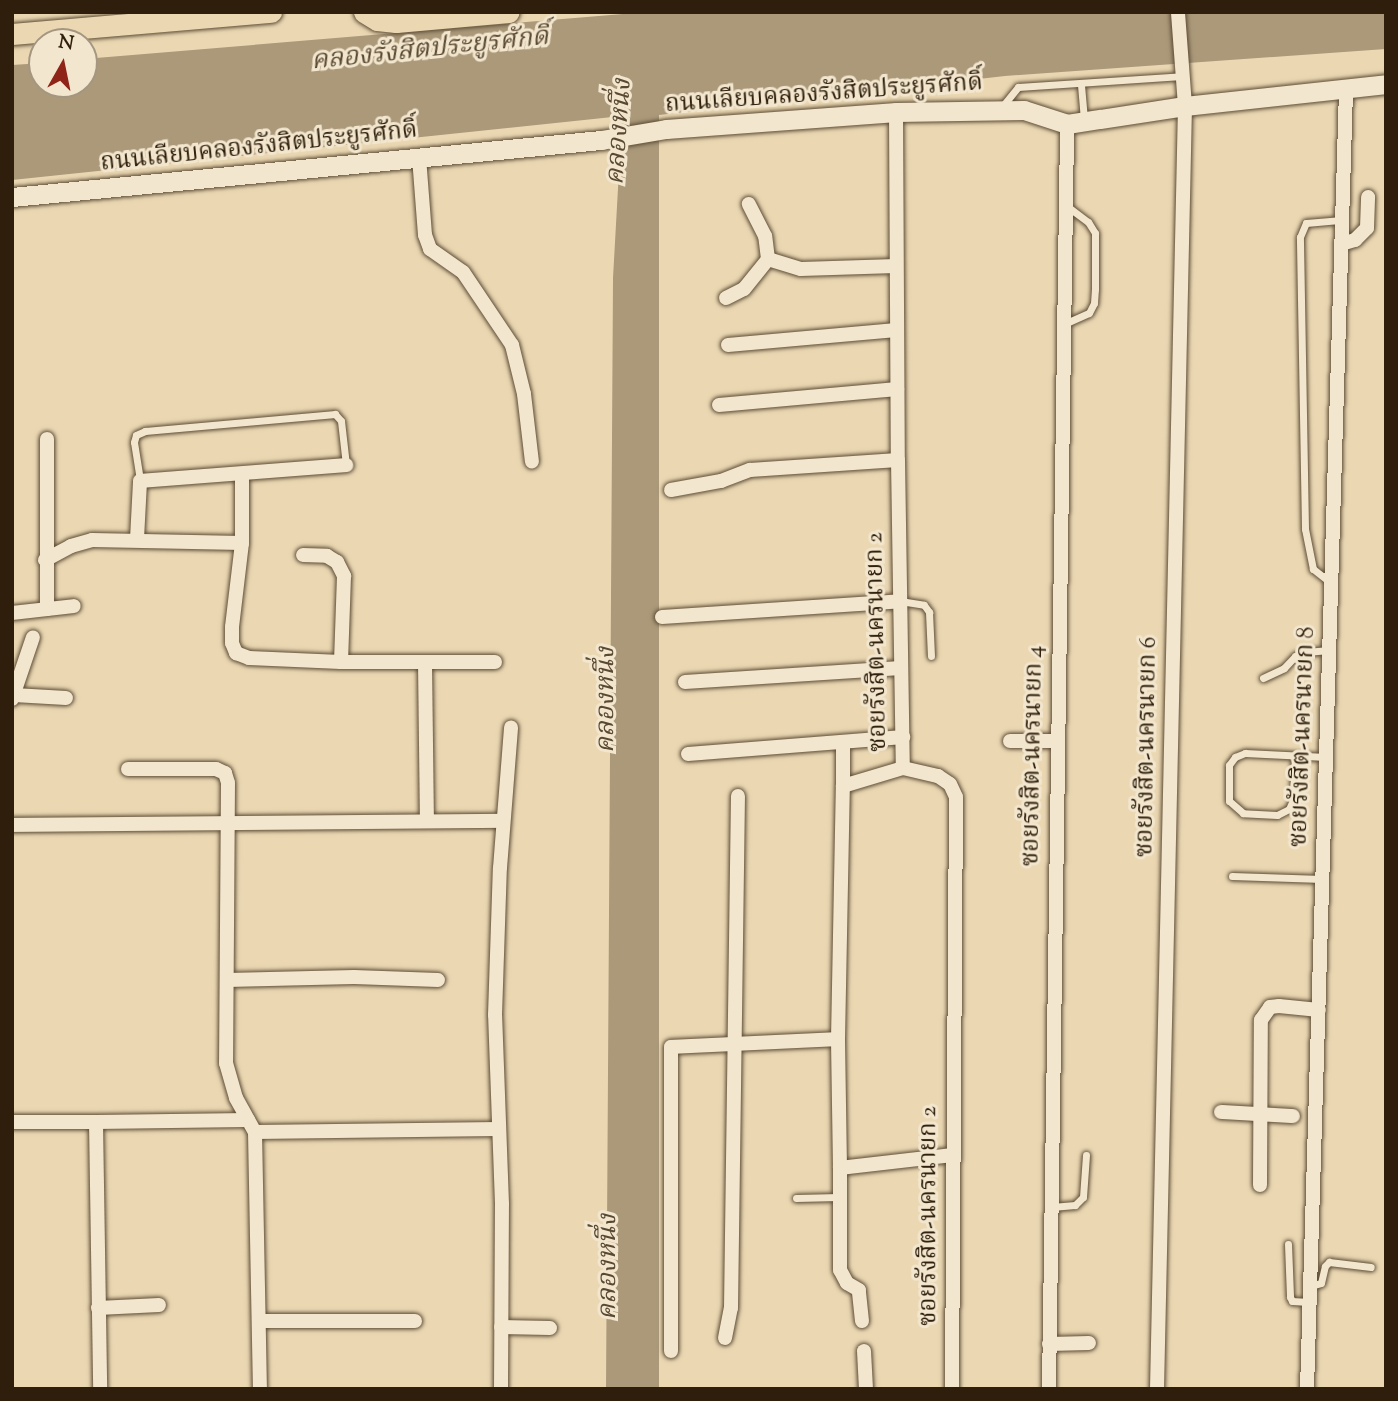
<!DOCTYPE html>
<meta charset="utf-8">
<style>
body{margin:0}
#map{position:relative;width:1398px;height:1401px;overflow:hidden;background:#ebd8b3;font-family:"Sorts Mill Goudy","Noto Serif Thai",serif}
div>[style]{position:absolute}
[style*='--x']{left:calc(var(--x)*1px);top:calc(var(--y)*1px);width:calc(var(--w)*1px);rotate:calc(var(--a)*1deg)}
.water>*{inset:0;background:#ab997a}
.roads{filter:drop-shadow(0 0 2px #5d4c35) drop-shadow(0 0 2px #5d4c35)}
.lane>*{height:7px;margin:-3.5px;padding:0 3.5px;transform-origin:3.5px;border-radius:3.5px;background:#f2e6ce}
.street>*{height:14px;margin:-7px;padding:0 7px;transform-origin:7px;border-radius:7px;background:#f2e6ce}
.secondary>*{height:19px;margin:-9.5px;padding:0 9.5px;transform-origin:9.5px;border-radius:9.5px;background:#f2e6ce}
.primary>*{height:21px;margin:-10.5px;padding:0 10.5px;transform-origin:10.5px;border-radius:10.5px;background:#ebd8b3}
span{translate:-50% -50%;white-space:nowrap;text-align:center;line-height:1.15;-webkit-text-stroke:6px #f2e6ce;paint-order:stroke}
.street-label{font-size:24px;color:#2e1e0b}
.water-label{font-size:26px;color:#5a4932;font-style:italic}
.frame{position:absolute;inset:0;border:14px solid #2e1e0b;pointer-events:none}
.north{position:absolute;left:28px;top:28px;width:70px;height:70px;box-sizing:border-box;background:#f2e6ce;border:2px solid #a49680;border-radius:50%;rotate:9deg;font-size:19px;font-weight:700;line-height:28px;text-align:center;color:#2e1e0b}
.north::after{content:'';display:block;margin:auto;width:24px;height:32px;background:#8f2418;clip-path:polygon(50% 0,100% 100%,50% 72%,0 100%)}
</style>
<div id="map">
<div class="water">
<i style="clip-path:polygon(647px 12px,1386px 12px,1386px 49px,1005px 76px,659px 115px,659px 1389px,606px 1389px,613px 278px,622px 116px,12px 180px,12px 65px,42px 63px,42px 84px,84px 84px,84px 59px)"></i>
</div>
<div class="roads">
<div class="lane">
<i style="--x:1081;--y:85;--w:34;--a:85"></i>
<i style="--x:1001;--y:108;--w:27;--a:-51"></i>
<i style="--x:1018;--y:87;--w:164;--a:-3.8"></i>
<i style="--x:1064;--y:324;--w:27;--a:-24"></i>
<i style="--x:1089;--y:313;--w:11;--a:-63"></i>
<i style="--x:1094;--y:303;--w:14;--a:-86"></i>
<i style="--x:1095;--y:289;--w:56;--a:-90"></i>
<i style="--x:1095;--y:233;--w:13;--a:-122"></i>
<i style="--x:1088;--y:222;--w:26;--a:-143"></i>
<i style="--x:140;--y:480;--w:38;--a:-99"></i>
<i style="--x:134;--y:442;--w:7;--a:-74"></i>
<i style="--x:136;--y:435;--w:10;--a:-24"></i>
<i style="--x:145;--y:431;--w:191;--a:-5.1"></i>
<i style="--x:335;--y:414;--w:9;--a:49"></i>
<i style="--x:341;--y:421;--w:44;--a:83.5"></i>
<i style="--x:1331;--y:583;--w:23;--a:-142"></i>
<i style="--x:1313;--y:569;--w:41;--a:-101.3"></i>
<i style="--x:1305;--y:529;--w:292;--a:-91"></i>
<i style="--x:1300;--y:237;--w:15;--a:-67"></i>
<i style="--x:1306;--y:223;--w:36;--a:-5"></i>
<i style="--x:900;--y:601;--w:24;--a:9"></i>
<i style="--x:924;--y:605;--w:9;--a:54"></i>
<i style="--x:929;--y:612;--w:44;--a:87.4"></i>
<i style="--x:1263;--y:678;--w:23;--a:-25"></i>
<i style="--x:1284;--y:668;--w:16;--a:-47"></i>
<i style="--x:1295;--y:656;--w:12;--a:-20"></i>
<i style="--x:1306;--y:652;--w:23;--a:-5"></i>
<i style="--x:1295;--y:756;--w:44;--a:92.6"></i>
<i style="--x:1293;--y:800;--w:10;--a:114"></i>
<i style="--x:1289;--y:809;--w:13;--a:153"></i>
<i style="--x:1277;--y:815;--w:34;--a:-177"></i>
<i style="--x:1243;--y:813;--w:18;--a:-139"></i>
<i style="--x:1229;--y:801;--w:36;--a:-90"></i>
<i style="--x:1229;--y:765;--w:10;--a:-53"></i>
<i style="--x:1235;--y:757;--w:11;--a:-22"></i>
<i style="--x:1245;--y:753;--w:81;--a:2.8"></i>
<i style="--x:1232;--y:876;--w:90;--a:1.9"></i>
<i style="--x:796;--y:1198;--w:43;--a:-1.3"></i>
<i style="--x:1052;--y:1207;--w:23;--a:-5"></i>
<i style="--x:1075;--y:1205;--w:11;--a:-45"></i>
<i style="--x:1083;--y:1197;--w:42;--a:-85.9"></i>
<i style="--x:1288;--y:1244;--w:53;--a:87.8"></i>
<i style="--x:1290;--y:1297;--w:4;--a:63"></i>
<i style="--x:1292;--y:1301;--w:17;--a:3"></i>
<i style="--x:1310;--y:1286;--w:11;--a:-15"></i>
<i style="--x:1321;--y:1283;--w:17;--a:-77"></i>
<i style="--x:1325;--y:1266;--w:6;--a:-45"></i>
<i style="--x:1329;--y:1262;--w:42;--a:6.8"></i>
</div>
<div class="street">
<i style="--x:896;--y:112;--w:348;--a:89.7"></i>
<i style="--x:898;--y:460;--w:308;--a:89.1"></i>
<i style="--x:903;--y:768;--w:36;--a:13"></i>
<i style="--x:938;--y:776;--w:14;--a:34"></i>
<i style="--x:950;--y:784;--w:14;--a:65"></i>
<i style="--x:956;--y:797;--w:592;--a:90.39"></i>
<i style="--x:419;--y:157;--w:78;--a:85.6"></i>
<i style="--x:425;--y:235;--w:15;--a:70"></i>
<i style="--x:430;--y:249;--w:40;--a:34.9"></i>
<i style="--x:463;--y:272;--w:88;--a:56.1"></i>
<i style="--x:512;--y:345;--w:50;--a:76.2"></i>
<i style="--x:524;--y:394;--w:68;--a:83.3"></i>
<i style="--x:1341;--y:244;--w:15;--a:-16"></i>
<i style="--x:1355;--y:240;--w:17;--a:-45"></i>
<i style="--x:1367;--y:228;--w:31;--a:-88"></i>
<i style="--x:768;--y:259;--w:34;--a:17"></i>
<i style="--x:801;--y:269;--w:95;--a:-1.8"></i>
<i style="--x:726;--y:298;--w:20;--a:-27"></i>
<i style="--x:744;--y:289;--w:38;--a:-51"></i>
<i style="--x:768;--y:259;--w:23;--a:-97"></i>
<i style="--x:765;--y:236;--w:36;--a:-117"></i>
<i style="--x:728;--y:345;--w:169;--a:-5.1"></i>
<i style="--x:719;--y:405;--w:179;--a:-5.1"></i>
<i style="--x:242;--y:474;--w:69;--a:90"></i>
<i style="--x:242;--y:543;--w:85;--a:96.8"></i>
<i style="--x:232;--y:627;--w:16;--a:90"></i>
<i style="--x:232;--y:643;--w:11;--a:68"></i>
<i style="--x:236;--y:653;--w:14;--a:21"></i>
<i style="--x:249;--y:658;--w:92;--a:2.5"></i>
<i style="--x:341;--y:662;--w:154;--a:0"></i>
<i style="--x:671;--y:490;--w:51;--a:-10.2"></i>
<i style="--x:721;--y:481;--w:31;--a:-21"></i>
<i style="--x:750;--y:470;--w:148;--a:-3.9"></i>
<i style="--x:137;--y:539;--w:58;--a:-87"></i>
<i style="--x:140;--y:481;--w:207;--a:-4.4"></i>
<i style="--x:303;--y:555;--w:24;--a:2"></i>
<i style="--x:327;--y:556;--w:12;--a:31"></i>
<i style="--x:337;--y:562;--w:16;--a:63"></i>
<i style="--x:344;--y:576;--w:86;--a:92"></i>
<i style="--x:45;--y:560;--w:30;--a:-28"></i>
<i style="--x:71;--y:546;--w:22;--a:-16"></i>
<i style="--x:92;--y:540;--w:150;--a:1.1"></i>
<i style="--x:47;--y:609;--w:170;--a:-90"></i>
<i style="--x:12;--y:613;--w:62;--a:-6.4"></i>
<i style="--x:662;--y:617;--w:239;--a:-3.8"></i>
<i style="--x:425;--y:662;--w:158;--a:89.3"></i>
<i style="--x:685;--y:682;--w:216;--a:-3.7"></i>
<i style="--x:14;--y:695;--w:52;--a:3.3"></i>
<i style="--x:12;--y:699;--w:65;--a:-71.3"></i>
<i style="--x:1010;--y:741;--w:47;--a:0"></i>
<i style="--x:843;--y:742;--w:44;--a:90"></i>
<i style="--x:688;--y:754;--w:216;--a:-4.5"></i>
<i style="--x:128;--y:769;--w:88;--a:0"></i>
<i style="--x:216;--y:769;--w:10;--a:24"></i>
<i style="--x:225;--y:773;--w:10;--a:73"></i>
<i style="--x:228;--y:783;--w:280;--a:90.4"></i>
<i style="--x:226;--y:1063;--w:36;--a:74"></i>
<i style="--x:236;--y:1098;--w:39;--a:61"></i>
<i style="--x:255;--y:1132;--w:257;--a:88.9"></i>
<i style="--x:12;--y:825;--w:491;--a:-0.5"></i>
<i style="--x:227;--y:980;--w:127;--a:-1.4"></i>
<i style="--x:354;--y:977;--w:84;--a:2"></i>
<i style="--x:1221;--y:1112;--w:72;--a:3.2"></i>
<i style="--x:12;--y:1122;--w:84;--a:0"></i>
<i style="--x:96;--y:1122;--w:267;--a:89.1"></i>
<i style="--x:96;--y:1122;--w:152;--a:-0.8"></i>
<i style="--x:255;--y:1132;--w:243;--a:-0.7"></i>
<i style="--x:840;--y:1168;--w:129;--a:-90.9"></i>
<i style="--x:838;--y:1039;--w:253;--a:-88.9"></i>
<i style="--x:843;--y:786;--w:63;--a:-16.7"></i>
<i style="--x:1260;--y:1185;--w:165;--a:-89.7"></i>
<i style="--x:1261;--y:1020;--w:16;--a:-55"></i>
<i style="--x:1270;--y:1007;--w:9;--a:-6"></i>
<i style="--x:1279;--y:1006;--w:40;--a:5.7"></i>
<i style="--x:98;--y:1308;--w:61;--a:-2.8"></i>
<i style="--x:259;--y:1321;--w:156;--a:0"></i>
<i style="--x:862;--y:1321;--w:31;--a:-96"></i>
<i style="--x:859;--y:1290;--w:14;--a:-150"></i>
<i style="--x:847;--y:1283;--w:15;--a:-118"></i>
<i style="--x:840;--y:1270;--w:102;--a:-90"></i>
<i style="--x:840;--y:1168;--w:113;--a:-6.6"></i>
<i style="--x:501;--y:1327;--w:49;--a:1.2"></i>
<i style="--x:725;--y:1338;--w:31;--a:-79"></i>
<i style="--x:731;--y:1308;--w:512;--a:-89.22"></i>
<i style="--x:1049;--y:1344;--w:40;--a:-1.4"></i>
<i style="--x:671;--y:1351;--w:304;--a:-90"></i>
<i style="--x:671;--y:1047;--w:167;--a:-2.7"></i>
<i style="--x:864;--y:1351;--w:38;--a:87"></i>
<i style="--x:501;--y:1389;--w:185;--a:-89.7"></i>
<i style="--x:502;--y:1204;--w:189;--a:-92.1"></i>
<i style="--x:495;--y:1015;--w:147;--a:-88.1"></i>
<i style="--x:500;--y:868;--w:141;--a:-85.5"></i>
<i style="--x:1049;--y:1389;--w:1265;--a:-89.18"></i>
<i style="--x:1157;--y:1389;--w:1283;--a:-88.75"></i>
<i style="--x:1185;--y:106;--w:94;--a:-94.3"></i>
<i style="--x:1307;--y:1389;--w:1303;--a:-88.28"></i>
</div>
<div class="secondary">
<i style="--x:12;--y:197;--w:592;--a:-5.53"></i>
<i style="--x:601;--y:140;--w:66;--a:-9.6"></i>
<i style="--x:666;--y:129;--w:231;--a:-4.2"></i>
<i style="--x:896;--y:112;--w:128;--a:-0.9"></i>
<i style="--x:1024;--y:110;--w:45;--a:18"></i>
<i style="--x:1067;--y:124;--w:119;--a:-8.7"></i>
<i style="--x:1185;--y:106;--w:202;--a:-6.2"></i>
</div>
<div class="primary">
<i style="--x:364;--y:12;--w:15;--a:32"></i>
<i style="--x:377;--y:20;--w:19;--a:6"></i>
<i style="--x:396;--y:22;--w:113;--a:-5.1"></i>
<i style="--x:12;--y:34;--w:260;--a:-4.9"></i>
</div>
</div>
<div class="street-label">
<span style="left:824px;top:95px;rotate:-4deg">ถนนเลียบคลองรังสิตประยูรศักดิ์</span>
<span style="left:259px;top:148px;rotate:-6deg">ถนนเลียบคลองรังสิตประยูรศักดิ์</span>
<span style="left:878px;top:642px;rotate:-91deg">ซอยรังสิต-นครนายก 2</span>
<span style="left:1304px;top:737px;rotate:-88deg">ซอยรังสิต-นครนายก 8</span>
<span style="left:1148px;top:747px;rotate:-89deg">ซอยรังสิต-นครนายก 6</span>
<span style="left:1034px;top:756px;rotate:-89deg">ซอยรังสิต-นครนายก 4</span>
<span style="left:930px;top:1216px;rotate:-90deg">ซอยรังสิต-นครนายก 2</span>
</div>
<div class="water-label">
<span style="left:430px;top:50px;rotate:-6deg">คลองรังสิตประยูรศักดิ์</span>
<span style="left:620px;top:132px;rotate:-86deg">คลองหนึ่ง</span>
<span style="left:607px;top:700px;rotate:-90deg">คลองหนึ่ง</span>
<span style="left:609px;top:1267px;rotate:-90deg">คลองหนึ่ง</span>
</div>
<div class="frame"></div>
<div class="north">N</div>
</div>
